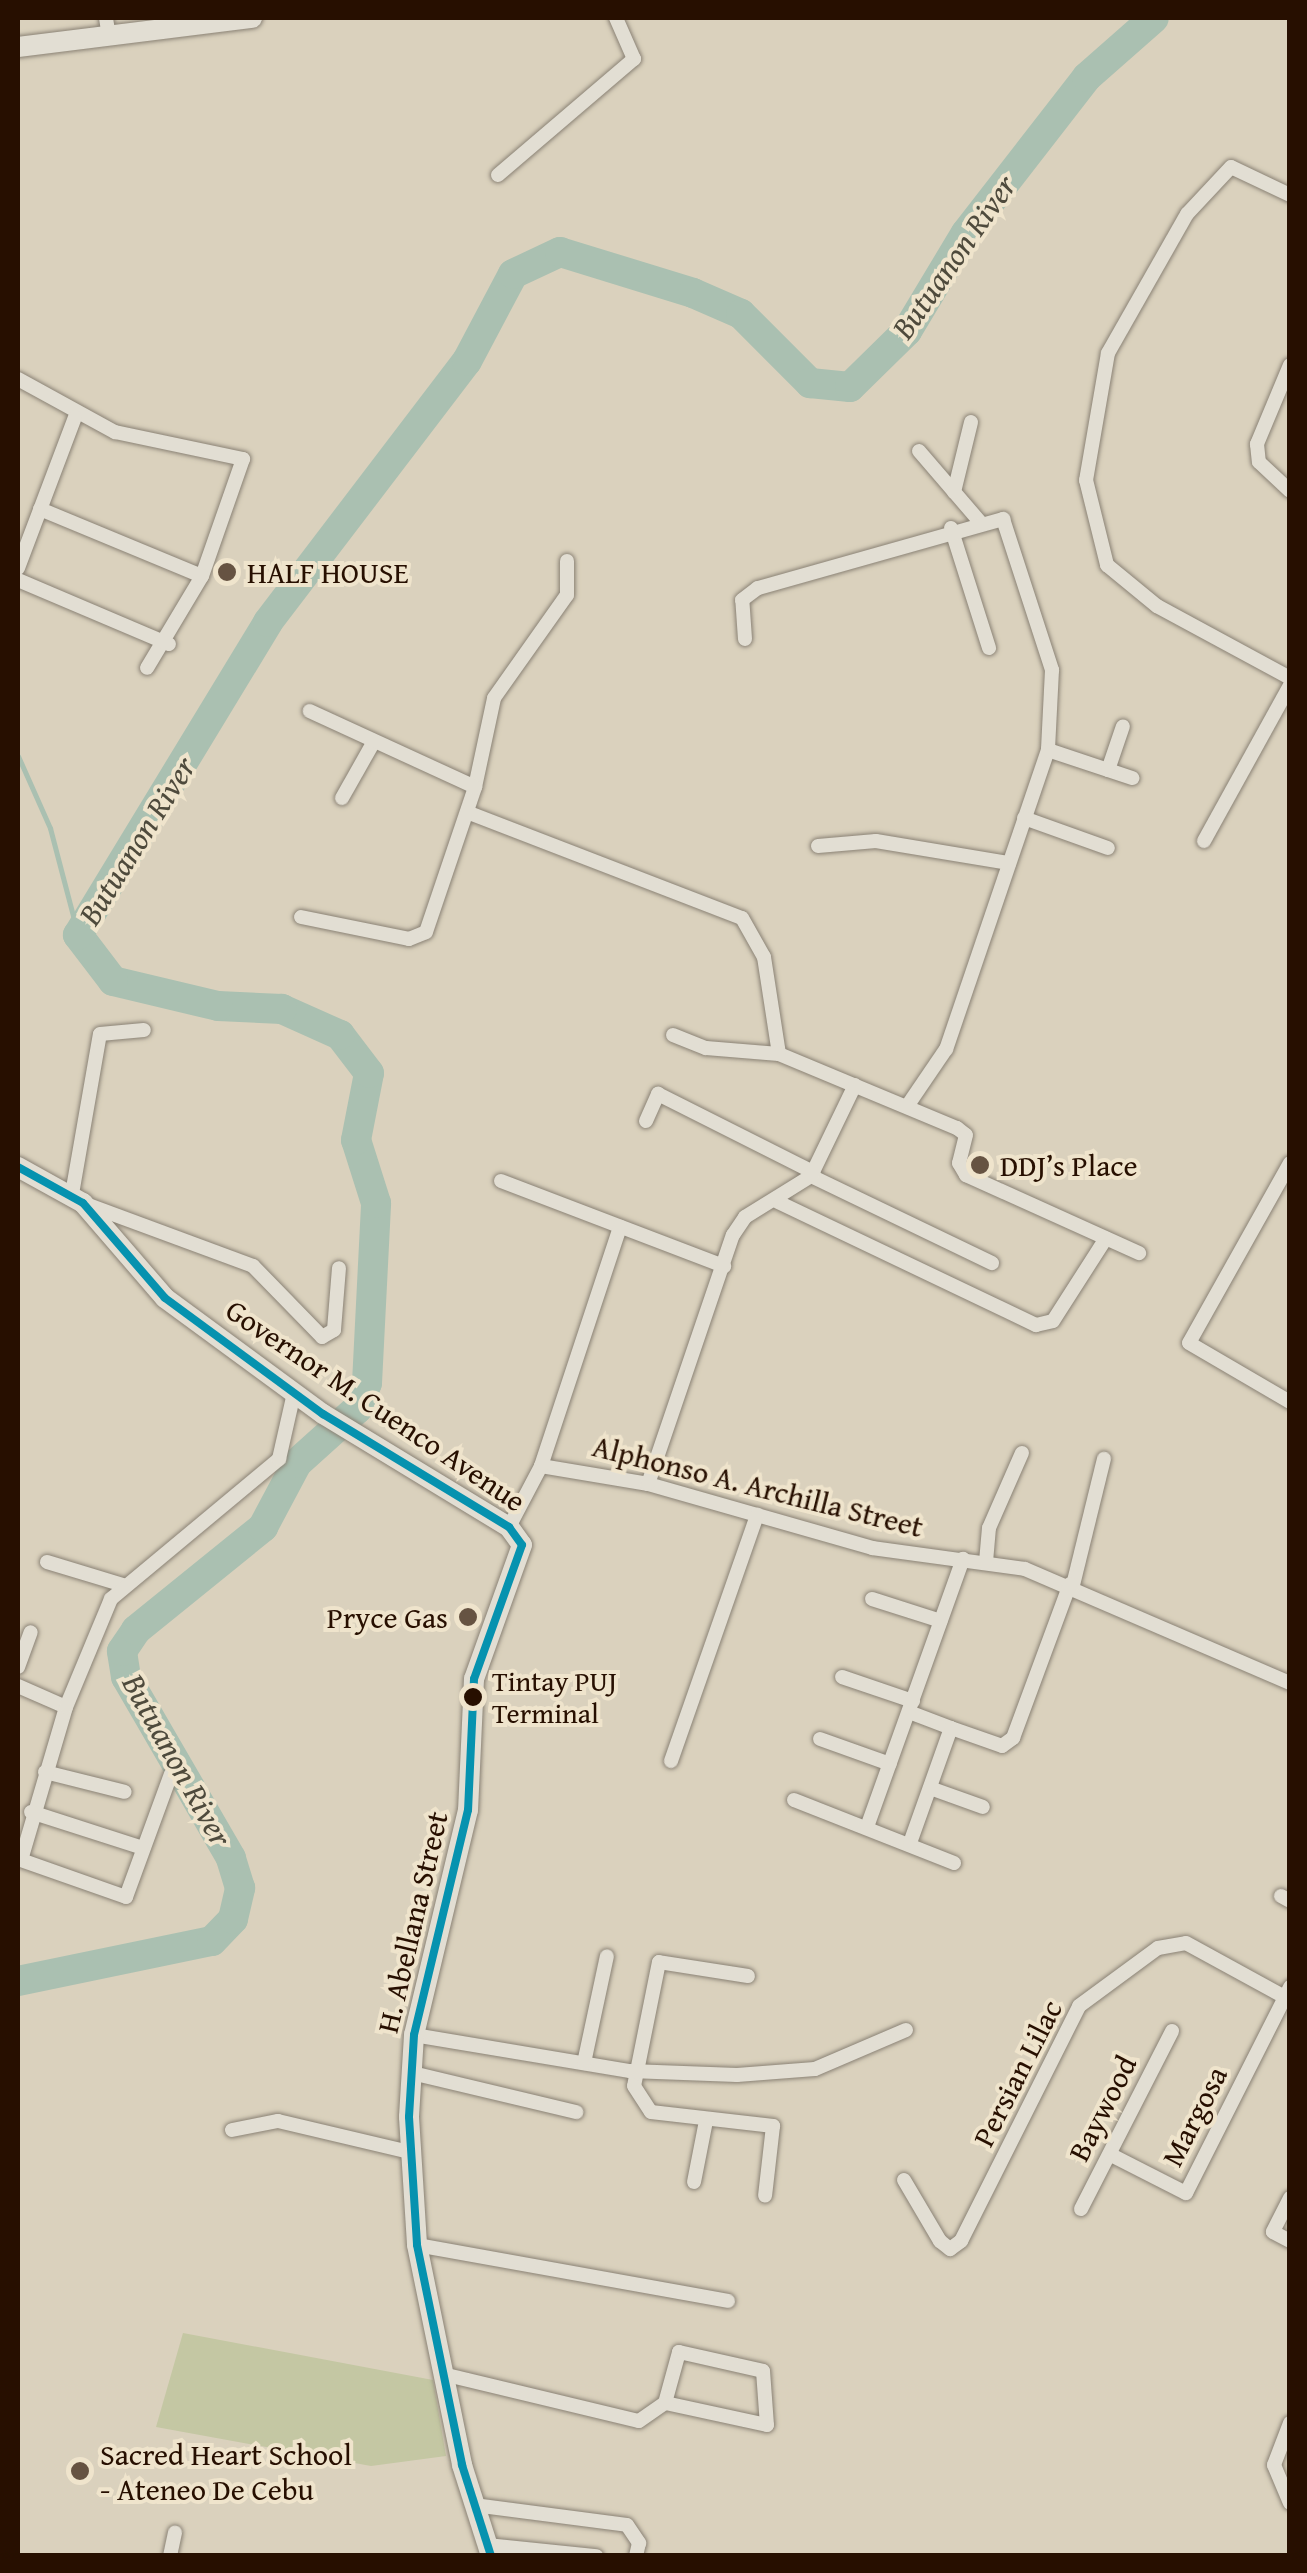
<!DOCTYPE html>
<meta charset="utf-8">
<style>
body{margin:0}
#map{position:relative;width:1307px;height:2573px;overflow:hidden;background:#dad1bd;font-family:"Gentium Book Plus",serif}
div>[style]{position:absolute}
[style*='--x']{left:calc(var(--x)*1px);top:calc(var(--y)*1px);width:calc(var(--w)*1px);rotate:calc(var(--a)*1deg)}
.green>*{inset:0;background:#c4c7a3}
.stream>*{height:5px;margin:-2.5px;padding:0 2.5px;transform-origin:2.5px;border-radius:2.5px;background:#aac0b1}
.river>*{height:30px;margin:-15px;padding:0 15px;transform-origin:15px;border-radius:15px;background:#aac0b1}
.roads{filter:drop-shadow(0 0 2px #8a8275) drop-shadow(0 0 2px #8a8275)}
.street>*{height:14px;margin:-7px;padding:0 7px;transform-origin:7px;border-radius:7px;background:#e2ded3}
.secondary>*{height:20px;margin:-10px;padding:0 10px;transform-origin:10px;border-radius:10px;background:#e2ded3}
.bus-1>*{height:8px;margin:-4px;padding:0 4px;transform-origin:4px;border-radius:4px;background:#0692af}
.dots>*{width:28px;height:28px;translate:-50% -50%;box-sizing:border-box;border:5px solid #efe4cc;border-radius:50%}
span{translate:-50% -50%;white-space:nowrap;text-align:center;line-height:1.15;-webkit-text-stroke:8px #efe4cc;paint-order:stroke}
.bus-label{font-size:28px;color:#270f00}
.left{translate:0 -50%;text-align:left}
.poi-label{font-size:30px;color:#270f00}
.right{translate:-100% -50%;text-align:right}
.street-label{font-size:30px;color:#270f00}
.water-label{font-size:32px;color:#4e4a3c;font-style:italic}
.frame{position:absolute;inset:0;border:20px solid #270f00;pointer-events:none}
</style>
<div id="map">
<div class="green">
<i style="clip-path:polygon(183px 2333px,433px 2380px,446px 2456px,371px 2466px,156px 2427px)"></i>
</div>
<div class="stream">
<i style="--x:18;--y:756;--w:79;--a:66"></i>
<i style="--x:50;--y:828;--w:111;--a:75.3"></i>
</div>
<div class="river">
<i style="--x:18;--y:1981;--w:198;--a:-11.7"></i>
<i style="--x:212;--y:1941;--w:30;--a:-46"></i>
<i style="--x:233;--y:1919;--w:32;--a:-77"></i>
<i style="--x:240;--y:1888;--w:31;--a:-107"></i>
<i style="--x:231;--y:1858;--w:209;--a:-120.1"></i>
<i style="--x:126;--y:1677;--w:26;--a:-99"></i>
<i style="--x:122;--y:1651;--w:25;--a:-56"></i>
<i style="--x:136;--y:1630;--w:164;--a:-39"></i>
<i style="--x:263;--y:1527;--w:72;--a:-62"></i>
<i style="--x:297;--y:1463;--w:81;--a:-42"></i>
<i style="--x:357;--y:1409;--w:28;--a:-69"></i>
<i style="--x:367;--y:1383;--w:180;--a:-87.1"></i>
<i style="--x:376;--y:1203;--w:66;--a:-107.6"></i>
<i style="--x:356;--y:1140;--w:68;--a:-79"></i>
<i style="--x:369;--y:1073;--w:48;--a:-127.3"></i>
<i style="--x:340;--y:1035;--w:64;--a:-155.9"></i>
<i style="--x:282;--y:1009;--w:64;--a:-177.3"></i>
<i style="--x:218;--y:1006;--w:108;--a:-166.6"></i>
<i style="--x:113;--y:981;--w:58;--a:-127.3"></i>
<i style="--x:78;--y:935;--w:366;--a:-58.7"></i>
<i style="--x:268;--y:622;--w:328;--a:-52.7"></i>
<i style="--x:467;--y:361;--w:98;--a:-62.1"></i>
<i style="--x:513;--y:274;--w:52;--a:-25.1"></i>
<i style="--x:560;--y:252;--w:139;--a:17.1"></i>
<i style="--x:693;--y:293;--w:52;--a:23.6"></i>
<i style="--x:741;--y:314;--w:98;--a:45"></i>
<i style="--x:810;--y:383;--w:40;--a:5.7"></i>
<i style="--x:850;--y:387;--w:80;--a:-44.5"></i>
<i style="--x:907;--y:331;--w:114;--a:-59"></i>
<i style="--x:966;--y:233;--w:197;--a:-52.2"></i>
<i style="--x:1087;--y:77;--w:89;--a:-41.4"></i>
</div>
<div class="roads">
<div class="street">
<i style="--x:106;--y:18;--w:20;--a:81"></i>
<i style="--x:498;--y:175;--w:179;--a:-40.5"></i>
<i style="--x:634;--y:59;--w:45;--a:-113.7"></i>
<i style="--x:1290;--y:195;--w:65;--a:-154.6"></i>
<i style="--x:1231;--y:167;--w:64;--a:133.1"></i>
<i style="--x:1187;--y:214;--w:160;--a:119.6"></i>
<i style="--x:1108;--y:353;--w:129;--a:99.8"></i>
<i style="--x:1086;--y:480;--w:88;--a:76.1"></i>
<i style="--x:1107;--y:565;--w:65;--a:39.4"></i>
<i style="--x:1157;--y:606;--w:151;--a:28.4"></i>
<i style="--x:1290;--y:365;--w:86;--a:112.7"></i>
<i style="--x:1257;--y:444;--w:18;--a:84"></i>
<i style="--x:1259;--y:462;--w:42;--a:43.1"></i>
<i style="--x:18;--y:379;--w:111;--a:28.7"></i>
<i style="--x:115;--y:432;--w:131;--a:11.9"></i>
<i style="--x:243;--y:459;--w:124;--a:109.3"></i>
<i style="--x:202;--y:576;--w:107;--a:120.9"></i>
<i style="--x:919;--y:451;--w:95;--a:49.3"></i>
<i style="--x:954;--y:492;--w:72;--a:-76.3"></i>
<i style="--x:40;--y:509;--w:175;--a:22.5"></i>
<i style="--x:951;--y:528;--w:126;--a:72.4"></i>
<i style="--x:18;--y:568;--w:161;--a:-69.3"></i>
<i style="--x:18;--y:580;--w:164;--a:23"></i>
<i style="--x:745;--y:639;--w:39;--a:-94"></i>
<i style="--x:742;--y:600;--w:20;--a:-37"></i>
<i style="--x:758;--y:588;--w:255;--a:-15.7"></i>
<i style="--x:1003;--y:519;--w:159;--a:72"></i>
<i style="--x:1052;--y:670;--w:80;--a:92.9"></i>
<i style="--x:1048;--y:750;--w:316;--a:108.8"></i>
<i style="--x:946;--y:1049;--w:68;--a:124.2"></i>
<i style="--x:1048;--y:750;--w:89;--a:18.4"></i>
<i style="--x:1108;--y:770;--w:46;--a:-71.2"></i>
<i style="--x:475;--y:787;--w:91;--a:-77.9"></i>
<i style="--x:494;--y:698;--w:126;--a:-54.7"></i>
<i style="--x:567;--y:595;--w:34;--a:-90"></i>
<i style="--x:342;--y:798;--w:61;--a:-60.5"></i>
<i style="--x:472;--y:814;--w:289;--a:21.1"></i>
<i style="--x:742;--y:918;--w:45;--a:60.6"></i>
<i style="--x:764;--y:957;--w:98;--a:81.2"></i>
<i style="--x:779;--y:1054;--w:193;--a:22.6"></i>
<i style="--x:957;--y:1128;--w:11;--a:38"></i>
<i style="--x:966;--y:1135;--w:29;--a:104"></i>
<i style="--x:959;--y:1163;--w:14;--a:60"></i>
<i style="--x:966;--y:1175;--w:190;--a:24.3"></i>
<i style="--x:1024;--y:818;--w:89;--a:19.7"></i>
<i style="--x:1204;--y:841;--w:178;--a:-61.1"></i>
<i style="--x:818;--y:846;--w:58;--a:-4.9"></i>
<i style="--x:876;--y:841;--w:135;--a:9.4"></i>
<i style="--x:301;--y:917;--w:110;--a:11.5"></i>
<i style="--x:409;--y:939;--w:18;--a:-22"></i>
<i style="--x:426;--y:932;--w:153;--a:-71.3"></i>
<i style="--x:475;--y:787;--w:182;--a:-155.3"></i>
<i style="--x:673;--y:1035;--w:35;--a:22"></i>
<i style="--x:706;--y:1048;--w:73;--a:4.7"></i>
<i style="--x:646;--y:1121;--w:30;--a:-66"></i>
<i style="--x:658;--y:1094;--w:174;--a:26.7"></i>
<i style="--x:1290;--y:1163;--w:206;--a:119.3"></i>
<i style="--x:1189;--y:1343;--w:117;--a:30.3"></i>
<i style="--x:811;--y:1176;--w:201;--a:25.7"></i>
<i style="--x:501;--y:1181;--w:239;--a:20.9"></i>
<i style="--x:72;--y:1194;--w:162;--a:-80.1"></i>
<i style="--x:100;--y:1034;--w:44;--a:-5.2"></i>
<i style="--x:778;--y:1202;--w:286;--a:25.5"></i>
<i style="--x:1036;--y:1325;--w:17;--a:-13"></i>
<i style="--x:1053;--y:1321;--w:98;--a:-57.4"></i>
<i style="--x:83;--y:1203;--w:181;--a:20.3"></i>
<i style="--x:253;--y:1266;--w:99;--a:45.8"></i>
<i style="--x:322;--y:1337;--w:14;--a:-30"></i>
<i style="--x:334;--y:1330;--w:62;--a:-85.4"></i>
<i style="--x:541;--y:1466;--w:109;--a:9.5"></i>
<i style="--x:648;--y:1484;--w:233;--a:15.9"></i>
<i style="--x:872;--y:1548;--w:154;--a:7.8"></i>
<i style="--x:1025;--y:1569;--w:288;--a:23.3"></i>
<i style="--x:648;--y:1484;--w:263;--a:-71.2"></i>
<i style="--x:733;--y:1235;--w:22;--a:-56"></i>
<i style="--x:745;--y:1217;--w:78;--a:-31.8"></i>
<i style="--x:811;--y:1176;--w:101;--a:-64.2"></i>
<i style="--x:509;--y:1527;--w:69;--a:-62.3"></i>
<i style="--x:541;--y:1466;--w:252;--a:-71.7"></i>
<i style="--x:47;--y:1562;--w:79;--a:16.8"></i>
<i style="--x:986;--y:1562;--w:34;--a:-85"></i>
<i style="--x:989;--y:1528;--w:82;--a:-66.3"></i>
<i style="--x:1073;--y:1585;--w:130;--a:-76.2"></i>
<i style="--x:872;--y:1599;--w:72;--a:17.7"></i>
<i style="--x:18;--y:1667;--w:37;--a:-70"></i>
<i style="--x:842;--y:1677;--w:75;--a:18.7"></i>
<i style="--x:18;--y:1686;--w:52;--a:23.6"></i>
<i style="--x:909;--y:1712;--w:45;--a:20.9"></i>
<i style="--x:820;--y:1739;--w:74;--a:19.7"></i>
<i style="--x:671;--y:1761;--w:261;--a:-70.7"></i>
<i style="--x:45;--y:1772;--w:82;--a:14"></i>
<i style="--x:171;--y:1774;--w:131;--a:110.1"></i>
<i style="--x:126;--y:1897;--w:111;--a:-160.6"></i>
<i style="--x:21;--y:1860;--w:159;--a:-73.6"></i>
<i style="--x:66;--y:1707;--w:117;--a:-67.4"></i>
<i style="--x:111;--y:1599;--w:219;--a:-39.8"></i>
<i style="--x:279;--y:1459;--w:68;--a:-77.2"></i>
<i style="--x:930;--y:1788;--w:56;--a:19.7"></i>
<i style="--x:794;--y:1800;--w:172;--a:21.5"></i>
<i style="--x:31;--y:1812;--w:118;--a:17.8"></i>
<i style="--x:867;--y:1827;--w:285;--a:-70.3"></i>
<i style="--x:910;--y:1843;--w:122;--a:-70.4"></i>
<i style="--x:951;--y:1728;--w:54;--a:19.4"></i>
<i style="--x:1002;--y:1746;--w:14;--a:-36"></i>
<i style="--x:1013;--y:1738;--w:164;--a:-69.7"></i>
<i style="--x:1281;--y:1896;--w:10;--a:29"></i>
<i style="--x:748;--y:1976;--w:90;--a:-171.1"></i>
<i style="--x:659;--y:1962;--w:126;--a:101.4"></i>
<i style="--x:634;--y:2086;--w:31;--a:57"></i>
<i style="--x:651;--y:2112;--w:123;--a:6.5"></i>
<i style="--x:773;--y:2126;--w:70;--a:96.5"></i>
<i style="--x:414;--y:2035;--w:219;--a:9.5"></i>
<i style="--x:630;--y:2071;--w:107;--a:2.1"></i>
<i style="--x:737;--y:2075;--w:78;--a:-4.4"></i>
<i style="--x:815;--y:2069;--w:99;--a:-23.2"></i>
<i style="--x:584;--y:2063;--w:109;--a:-77.9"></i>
<i style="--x:412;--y:2073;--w:169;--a:13.4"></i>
<i style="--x:232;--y:2130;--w:47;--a:-11.1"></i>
<i style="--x:278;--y:2121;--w:135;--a:13.3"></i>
<i style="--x:1111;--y:2155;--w:84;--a:26.9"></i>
<i style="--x:1186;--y:2193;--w:231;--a:-63.2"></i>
<i style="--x:904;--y:2180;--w:71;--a:59.5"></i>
<i style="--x:940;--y:2241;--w:13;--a:39"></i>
<i style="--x:950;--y:2249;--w:14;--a:-36"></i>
<i style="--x:961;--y:2241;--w:263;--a:-63.3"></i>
<i style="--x:1079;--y:2006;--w:98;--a:-36.3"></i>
<i style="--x:1158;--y:1948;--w:28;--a:-10"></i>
<i style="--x:1186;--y:1943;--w:119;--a:28.7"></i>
<i style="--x:694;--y:2182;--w:62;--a:-78.9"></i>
<i style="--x:1290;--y:2198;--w:38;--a:117"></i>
<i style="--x:1273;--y:2232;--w:19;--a:28"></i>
<i style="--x:1081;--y:2209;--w:200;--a:-62.9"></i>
<i style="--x:417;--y:2245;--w:316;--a:10.2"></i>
<i style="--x:447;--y:2375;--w:197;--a:13.5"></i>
<i style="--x:639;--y:2421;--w:32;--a:-35"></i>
<i style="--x:665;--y:2403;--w:53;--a:-74.6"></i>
<i style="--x:679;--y:2352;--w:86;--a:12.7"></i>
<i style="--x:763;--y:2371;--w:54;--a:85.8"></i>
<i style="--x:767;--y:2425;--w:104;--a:-167.8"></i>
<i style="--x:1290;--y:2423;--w:45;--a:110.9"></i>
<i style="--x:1274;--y:2465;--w:41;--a:67.2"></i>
<i style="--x:474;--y:2505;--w:154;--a:7.4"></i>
<i style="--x:627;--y:2525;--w:22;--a:56"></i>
<i style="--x:639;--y:2543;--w:13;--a:103"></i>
<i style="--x:487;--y:2545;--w:110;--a:5.8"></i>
<i style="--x:170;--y:2556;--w:24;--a:-78"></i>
</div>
<div class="secondary">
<i style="--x:18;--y:47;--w:236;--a:-7.1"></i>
<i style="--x:18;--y:1167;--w:74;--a:29"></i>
<i style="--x:83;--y:1203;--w:125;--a:49.2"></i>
<i style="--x:165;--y:1298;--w:196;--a:36.3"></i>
<i style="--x:323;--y:1414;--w:218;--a:31.3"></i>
<i style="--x:509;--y:1527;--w:22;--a:54"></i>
<i style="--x:522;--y:1545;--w:142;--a:109.7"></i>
<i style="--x:474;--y:1679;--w:131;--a:92.6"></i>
<i style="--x:468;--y:1810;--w:231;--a:103.5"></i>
<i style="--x:414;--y:2035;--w:82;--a:93.5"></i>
<i style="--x:409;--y:2117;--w:128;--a:86.4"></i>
<i style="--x:417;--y:2245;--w:225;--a:78.4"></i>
<i style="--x:462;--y:2465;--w:96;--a:72.3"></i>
</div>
</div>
<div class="bus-1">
<i style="--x:18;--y:1167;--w:74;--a:29"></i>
<i style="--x:83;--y:1203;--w:125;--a:49.2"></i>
<i style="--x:165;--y:1298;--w:196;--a:36.3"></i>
<i style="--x:323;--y:1414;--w:218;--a:31.3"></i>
<i style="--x:509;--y:1527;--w:22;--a:54"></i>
<i style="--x:522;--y:1545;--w:142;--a:109.7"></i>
<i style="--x:474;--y:1679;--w:131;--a:92.6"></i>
<i style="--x:468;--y:1810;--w:231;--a:103.5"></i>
<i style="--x:414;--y:2035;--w:82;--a:93.5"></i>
<i style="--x:409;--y:2117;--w:128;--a:86.4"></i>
<i style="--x:417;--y:2245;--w:225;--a:78.4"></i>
<i style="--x:462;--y:2465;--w:96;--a:72.3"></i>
</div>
<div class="dots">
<i style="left:227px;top:572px;background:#665342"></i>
<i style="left:980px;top:1165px;background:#665342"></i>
<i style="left:468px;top:1617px;background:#665342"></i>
<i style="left:473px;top:1697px;background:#270f00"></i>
<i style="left:80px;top:2471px;background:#665342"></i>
</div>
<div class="bus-label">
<span class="left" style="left:492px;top:1697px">Tintay PUJ<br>Terminal</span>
</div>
<div class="poi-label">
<span class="left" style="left:247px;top:572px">HALF HOUSE</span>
<span class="left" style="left:1000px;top:1165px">DDJ’s Place</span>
<span class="right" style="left:448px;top:1617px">Pryce Gas</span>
<span class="left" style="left:100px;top:2471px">Sacred Heart School<br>- Ateneo De Cebu</span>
</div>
<div class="street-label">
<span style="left:376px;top:1405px;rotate:34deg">Governor M. Cuenco Avenue</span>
<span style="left:758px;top:1486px;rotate:14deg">Alphonso A. Archilla Street</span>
<span style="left:412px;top:1922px;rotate:-77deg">H. Abellana Street</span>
<span style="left:1017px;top:2073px;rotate:-63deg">Persian Lilac</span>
<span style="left:1102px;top:2108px;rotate:-63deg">Baywood</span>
<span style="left:1194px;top:2116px;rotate:-63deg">Margosa</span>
</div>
<div class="water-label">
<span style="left:954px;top:257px;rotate:-55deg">Butuanon River</span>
<span style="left:137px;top:841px;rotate:-58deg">Butuanon River</span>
<span style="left:177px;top:1760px;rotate:61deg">Butuanon River</span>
</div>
<div class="frame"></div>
</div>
